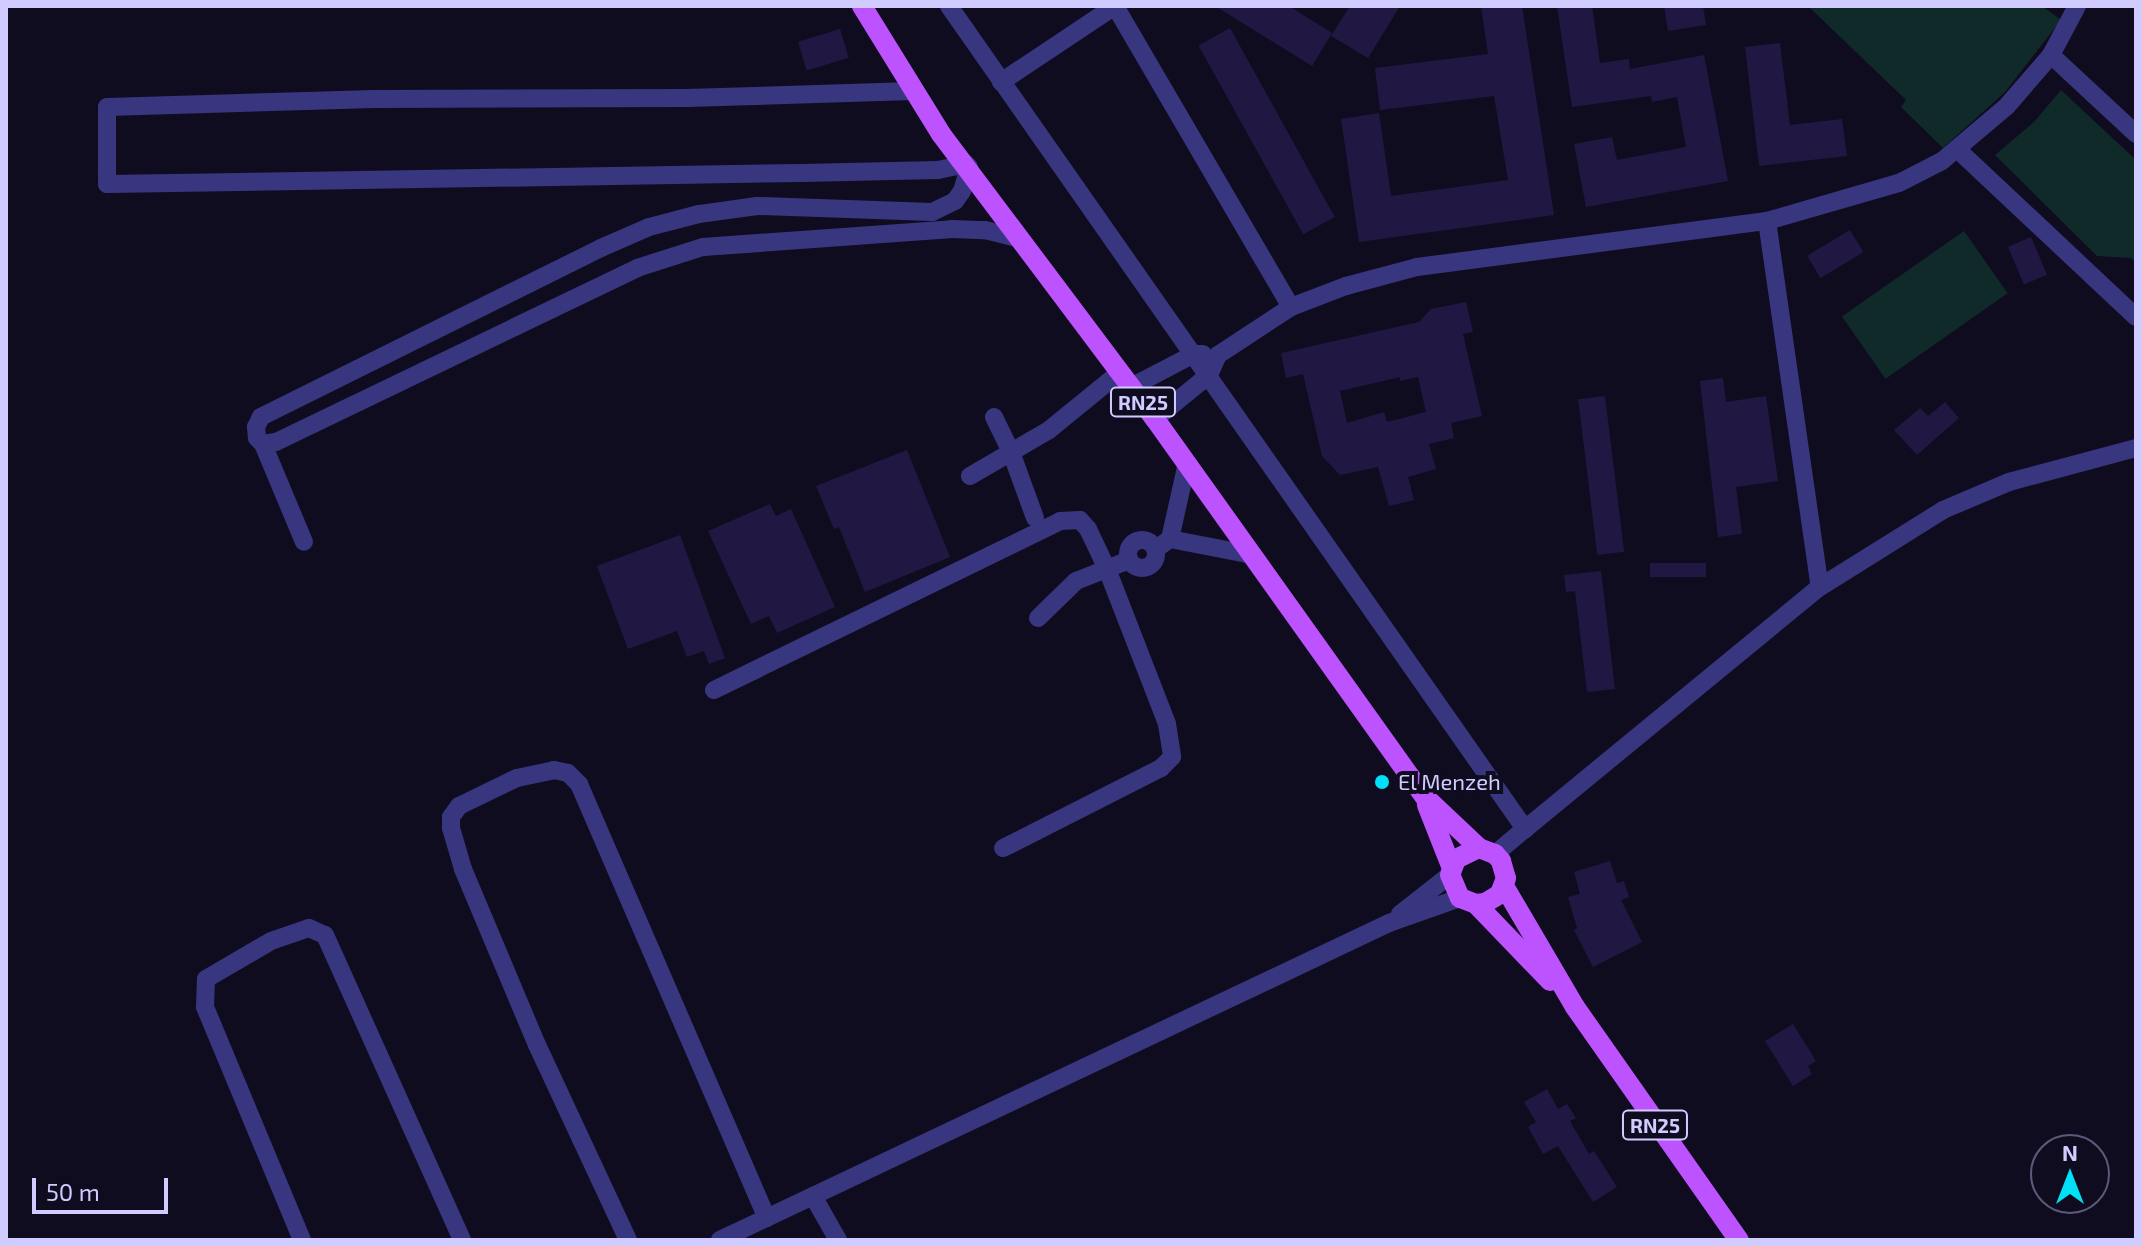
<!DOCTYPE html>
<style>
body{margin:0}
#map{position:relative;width:2142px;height:1246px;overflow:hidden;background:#100c20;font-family:"Exo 2",sans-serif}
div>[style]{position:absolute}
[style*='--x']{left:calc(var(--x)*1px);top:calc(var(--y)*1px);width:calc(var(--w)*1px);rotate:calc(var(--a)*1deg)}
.green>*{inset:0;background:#0f2a29;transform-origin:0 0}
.building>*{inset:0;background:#201842;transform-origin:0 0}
.minor>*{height:18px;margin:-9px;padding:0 9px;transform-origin:9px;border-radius:9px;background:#393680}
.minor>.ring{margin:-9px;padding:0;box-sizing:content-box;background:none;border:18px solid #393680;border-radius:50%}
.major>*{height:20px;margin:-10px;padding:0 10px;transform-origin:10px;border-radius:10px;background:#bd53ff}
.dots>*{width:22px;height:22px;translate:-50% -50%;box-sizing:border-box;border:4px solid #100c20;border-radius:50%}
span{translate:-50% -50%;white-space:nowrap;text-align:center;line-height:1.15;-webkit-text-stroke:8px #100c20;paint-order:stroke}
.shield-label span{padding:2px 6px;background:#100c20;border:2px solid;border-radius:6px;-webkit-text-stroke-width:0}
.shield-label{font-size:20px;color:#d1ccff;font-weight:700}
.poi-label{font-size:22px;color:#d1ccff}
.left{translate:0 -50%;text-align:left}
.frame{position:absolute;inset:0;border:8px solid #d1ccff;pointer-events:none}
.north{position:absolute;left:2030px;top:1134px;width:80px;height:80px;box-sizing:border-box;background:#100c20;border:2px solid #5d5979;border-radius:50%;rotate:0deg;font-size:22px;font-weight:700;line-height:32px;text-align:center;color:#d1ccff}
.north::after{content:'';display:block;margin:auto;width:28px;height:36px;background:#00e0f7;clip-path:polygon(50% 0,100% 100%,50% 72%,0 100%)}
.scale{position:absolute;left:32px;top:1178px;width:136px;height:36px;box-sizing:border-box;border:4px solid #d1ccff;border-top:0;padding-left:10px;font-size:24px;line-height:28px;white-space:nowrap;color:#d1ccff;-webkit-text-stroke:6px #100c20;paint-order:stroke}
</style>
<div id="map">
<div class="green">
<i style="clip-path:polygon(1808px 6px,2042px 6px,2061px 20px,2005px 92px,1943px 148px,1901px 107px,1906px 100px)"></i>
<i style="clip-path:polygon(2061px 90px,2136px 160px,2136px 262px,2131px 258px,2097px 256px,1995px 155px,2034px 122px)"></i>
<i style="left:1964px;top:231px;width:76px;height:149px;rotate:55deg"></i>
</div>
<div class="building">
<i style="clip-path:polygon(1215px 6px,1289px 6px,1332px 33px,1312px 66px)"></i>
<i style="clip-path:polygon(1350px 6px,1400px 6px,1368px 58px,1331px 36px)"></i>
<i style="clip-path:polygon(1481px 6px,1522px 6px,1554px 215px,1359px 242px,1341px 119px,1379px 113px,1391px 196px,1508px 180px,1494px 96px,1380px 110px,1375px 68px,1488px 54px)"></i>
<i style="clip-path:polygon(1557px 6px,1592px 6px,1600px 63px,1629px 59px,1630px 69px,1704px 55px,1728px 181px,1586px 207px,1574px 144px,1612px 137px,1617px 160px,1686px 147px,1677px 97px,1652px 102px,1651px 96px,1572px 107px)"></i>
<i style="clip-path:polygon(1664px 6px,1703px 6px,1706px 25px,1668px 31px)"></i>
<i style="left:1230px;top:28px;width:216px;height:36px;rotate:61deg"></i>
<i style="left:840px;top:29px;width:30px;height:44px;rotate:73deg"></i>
<i style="clip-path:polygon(1780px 43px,1790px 125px,1842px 119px,1847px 156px,1759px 166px,1745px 47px)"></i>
<i style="left:1850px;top:230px;width:26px;height:50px;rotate:59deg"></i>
<i style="left:2031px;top:237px;width:41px;height:25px;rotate:67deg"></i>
<i style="clip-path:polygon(evenodd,1466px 302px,1473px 332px,1463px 334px,1482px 416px,1451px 423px,1454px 438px,1429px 444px,1436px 469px,1408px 477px,1414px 500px,1389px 506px,1378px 467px,1340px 475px,1322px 456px,1303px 374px,1286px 378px,1281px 353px,1419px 322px,1431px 309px,1466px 302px,1400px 377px,1400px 381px,1418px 377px,1426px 412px,1387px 422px,1384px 412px,1347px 423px,1340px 391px,1400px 377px)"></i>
<i style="clip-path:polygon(1723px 378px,1726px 402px,1766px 396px,1778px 481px,1736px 487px,1742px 534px,1718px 537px,1700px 381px)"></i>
<i style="left:1605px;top:396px;width:157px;height:27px;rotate:83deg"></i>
<i style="clip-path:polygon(1945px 402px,1959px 418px,1917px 455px,1894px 430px,1920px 408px,1928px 416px)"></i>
<i style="clip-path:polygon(907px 450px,950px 557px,865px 592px,839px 527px,834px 529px,816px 486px)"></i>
<i style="clip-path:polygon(770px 504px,776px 516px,791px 509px,835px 607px,777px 633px,769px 616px,751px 624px,708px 531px)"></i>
<i style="clip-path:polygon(680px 535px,725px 658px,709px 664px,704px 651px,687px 657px,677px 631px,628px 649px,597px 566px)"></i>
<i style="left:1706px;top:563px;width:14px;height:56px;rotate:90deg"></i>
<i style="clip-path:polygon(1601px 571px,1615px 689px,1587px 692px,1575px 591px,1566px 592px,1564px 575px)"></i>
<i style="clip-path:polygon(1610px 861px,1617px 883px,1624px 881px,1629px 897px,1621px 900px,1642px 942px,1593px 967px,1574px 930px,1577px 928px,1568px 897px,1580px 894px,1574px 872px)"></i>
<i style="clip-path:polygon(1793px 1024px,1816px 1061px,1808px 1066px,1812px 1074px,1793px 1086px,1765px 1041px)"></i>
<i style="clip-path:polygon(1547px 1089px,1558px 1109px,1567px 1104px,1576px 1118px,1570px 1121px,1589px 1154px,1594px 1151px,1617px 1187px,1593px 1202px,1558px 1146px,1543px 1154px,1528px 1127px,1536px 1122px,1524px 1102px)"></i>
</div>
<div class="minor">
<i style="--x:949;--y:6;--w:1005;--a:55.01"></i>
<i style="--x:1525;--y:829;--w:382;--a:-39.4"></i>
<i style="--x:1820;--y:587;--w:145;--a:-32"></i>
<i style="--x:1943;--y:510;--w:72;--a:-23"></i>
<i style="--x:2009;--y:482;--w:131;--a:-15"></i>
<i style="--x:1115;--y:6;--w:349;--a:59.7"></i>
<i style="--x:2051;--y:55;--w:116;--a:42.9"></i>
<i style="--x:1001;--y:82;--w:137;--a:-33.7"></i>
<i style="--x:912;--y:91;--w:226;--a:178.2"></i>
<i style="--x:686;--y:98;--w:312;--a:179.8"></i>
<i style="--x:374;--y:99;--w:267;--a:178.3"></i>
<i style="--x:107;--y:107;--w:77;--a:90"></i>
<i style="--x:107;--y:184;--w:695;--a:-0.91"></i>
<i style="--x:802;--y:173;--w:136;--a:-1.3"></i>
<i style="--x:938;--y:170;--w:29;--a:-12"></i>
<i style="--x:1957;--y:149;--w:245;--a:43.2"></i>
<i style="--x:969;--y:167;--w:25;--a:106"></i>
<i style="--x:962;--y:191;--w:12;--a:125"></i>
<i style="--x:955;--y:201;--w:25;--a:154"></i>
<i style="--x:932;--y:212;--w:175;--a:-178"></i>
<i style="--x:757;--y:206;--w:59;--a:172.1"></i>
<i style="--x:699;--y:214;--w:52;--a:165.4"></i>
<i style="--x:649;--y:227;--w:52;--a:156.4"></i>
<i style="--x:601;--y:248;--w:380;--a:153.6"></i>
<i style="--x:261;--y:417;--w:11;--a:117"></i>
<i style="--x:256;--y:427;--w:11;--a:85"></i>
<i style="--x:257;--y:438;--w:8;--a:45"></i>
<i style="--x:263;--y:444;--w:13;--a:-9"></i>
<i style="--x:276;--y:442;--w:401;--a:-25.7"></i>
<i style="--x:637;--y:268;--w:69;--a:-17.7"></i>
<i style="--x:703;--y:247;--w:250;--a:-4.1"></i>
<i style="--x:952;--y:229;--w:33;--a:2"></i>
<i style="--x:985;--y:230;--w:34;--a:14"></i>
<i style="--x:1767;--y:221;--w:370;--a:81.8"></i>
<i style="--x:1131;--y:387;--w:71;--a:-27.6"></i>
<i style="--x:1194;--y:354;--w:9;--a:0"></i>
<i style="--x:994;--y:417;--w:39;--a:64"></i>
<i style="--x:1011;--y:452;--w:70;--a:70"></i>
<i style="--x:1155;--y:419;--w:70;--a:-39.2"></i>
<i style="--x:1209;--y:375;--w:22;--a:-66"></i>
<i style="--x:1218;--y:355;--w:87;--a:-33.3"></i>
<i style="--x:1291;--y:307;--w:59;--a:-20.9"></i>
<i style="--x:1346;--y:286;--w:73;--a:-15"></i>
<i style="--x:1417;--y:267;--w:353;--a:-7.5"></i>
<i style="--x:1767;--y:221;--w:137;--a:-16.1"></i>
<i style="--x:1899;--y:183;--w:48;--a:-27.1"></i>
<i style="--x:1942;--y:161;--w:85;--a:-40.2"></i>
<i style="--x:2007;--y:106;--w:67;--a:-49.2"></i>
<i style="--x:2051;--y:55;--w:55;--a:-62"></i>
<i style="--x:263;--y:444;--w:106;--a:67.3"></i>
<i style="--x:970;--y:476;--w:91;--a:-30.2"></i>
<i style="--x:1049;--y:430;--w:92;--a:-39.2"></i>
<i style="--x:1170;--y:539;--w:84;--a:11"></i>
<i class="ring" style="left:1128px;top:540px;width:10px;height:10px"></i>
<i style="--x:1156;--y:549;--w:17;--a:-36"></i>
<i style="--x:1170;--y:539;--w:78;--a:-77.4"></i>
<i style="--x:1038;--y:618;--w:53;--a:-44.2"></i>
<i style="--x:1076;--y:581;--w:57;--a:-21.6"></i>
<i style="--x:714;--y:690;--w:385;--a:-26"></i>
<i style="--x:1060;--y:521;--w:20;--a:-3"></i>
<i style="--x:1080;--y:520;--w:12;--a:48"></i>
<i style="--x:1088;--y:529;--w:44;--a:64.6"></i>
<i style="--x:1107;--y:569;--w:166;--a:68.8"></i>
<i style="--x:1167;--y:724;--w:33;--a:81"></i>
<i style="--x:1172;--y:757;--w:16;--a:135"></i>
<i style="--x:1161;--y:768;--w:177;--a:153.1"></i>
<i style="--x:1495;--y:854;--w:39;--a:-40"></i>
<i style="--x:1400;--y:914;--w:63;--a:-38"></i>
<i style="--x:813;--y:1196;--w:51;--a:60.4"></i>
<i style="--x:302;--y:1240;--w:252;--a:-112.6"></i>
<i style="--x:205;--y:1007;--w:28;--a:-88"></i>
<i style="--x:206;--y:979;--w:75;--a:-30.3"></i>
<i style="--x:271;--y:941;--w:40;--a:-18.9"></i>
<i style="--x:309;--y:928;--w:17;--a:24"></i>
<i style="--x:325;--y:935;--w:334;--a:65.8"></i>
<i style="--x:628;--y:1240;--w:215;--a:-115"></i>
<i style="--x:537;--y:1045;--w:191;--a:-112.8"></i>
<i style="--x:463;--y:869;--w:43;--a:-106.3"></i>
<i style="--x:451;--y:828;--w:11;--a:-90"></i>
<i style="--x:451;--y:817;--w:14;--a:-54"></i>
<i style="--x:459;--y:806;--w:64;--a:-25.8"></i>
<i style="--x:517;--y:778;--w:38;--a:-12"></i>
<i style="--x:554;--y:770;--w:14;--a:12"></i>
<i style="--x:568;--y:773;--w:16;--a:45"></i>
<i style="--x:579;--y:784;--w:473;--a:66.6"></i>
<i style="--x:720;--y:1240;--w:740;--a:-25.35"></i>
<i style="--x:1389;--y:923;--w:75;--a:-19.4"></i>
</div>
<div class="major">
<i style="--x:862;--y:6;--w:150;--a:58.3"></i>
<i style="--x:941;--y:134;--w:356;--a:53.1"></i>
<i style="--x:1155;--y:419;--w:465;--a:54.5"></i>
<i style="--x:1425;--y:797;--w:74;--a:43.4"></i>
<i style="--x:1479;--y:848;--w:17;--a:21"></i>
<i style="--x:1495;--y:854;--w:9;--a:49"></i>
<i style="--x:1501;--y:861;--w:18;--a:74"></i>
<i style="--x:1506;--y:878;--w:17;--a:111"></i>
<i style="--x:1500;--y:894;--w:17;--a:149"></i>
<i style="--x:1485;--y:903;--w:9;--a:174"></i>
<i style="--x:1476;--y:904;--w:17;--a:-159"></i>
<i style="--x:1460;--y:898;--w:25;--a:-113"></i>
<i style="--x:1450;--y:875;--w:17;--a:-69"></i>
<i style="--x:1456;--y:859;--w:25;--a:-26"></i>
<i style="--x:1427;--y:805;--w:66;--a:68.5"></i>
<i style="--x:1504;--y:886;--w:140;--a:59.6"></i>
<i style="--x:1575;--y:1007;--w:285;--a:54.9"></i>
<i style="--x:1476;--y:904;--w:107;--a:46.1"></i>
</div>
<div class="dots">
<i style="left:1382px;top:782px;background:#00e0f7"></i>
</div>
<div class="shield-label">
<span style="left:1143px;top:402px">RN25</span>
<span style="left:1655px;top:1125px">RN25</span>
</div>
<div class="poi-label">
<span class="left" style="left:1398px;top:782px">El Menzeh</span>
</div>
<div class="frame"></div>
<div class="north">N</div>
<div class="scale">50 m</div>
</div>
